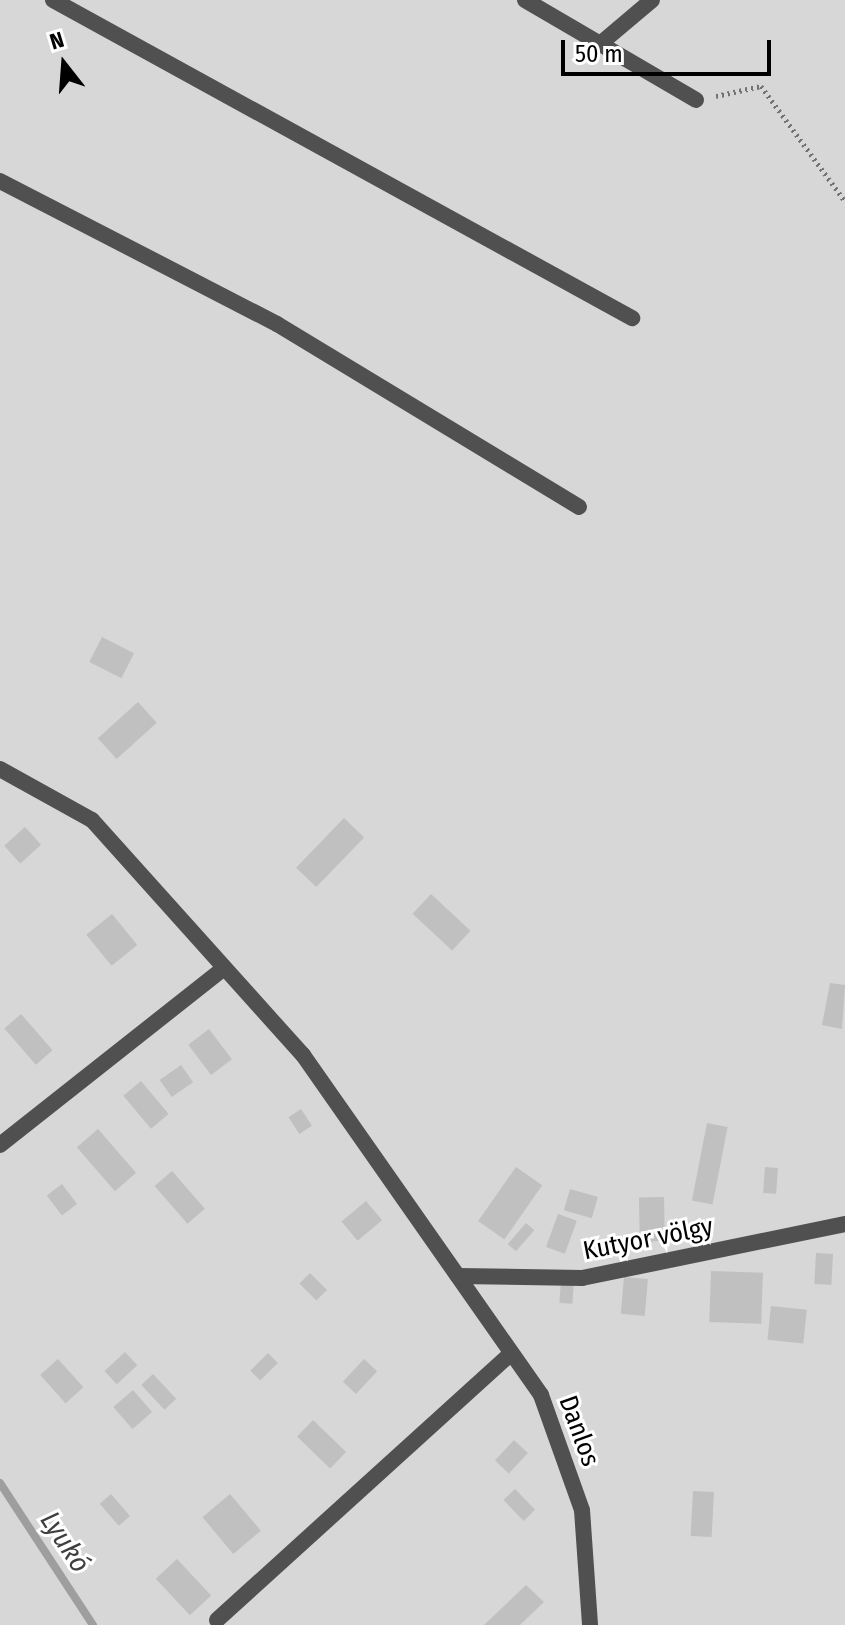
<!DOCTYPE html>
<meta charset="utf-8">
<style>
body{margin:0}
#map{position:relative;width:845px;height:1625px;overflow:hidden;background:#fff;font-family:"Fira Sans Condensed",sans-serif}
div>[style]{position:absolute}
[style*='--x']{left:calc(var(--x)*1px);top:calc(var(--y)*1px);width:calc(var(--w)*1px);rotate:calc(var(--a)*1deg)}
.green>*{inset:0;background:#d7d7d7;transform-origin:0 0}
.stream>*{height:8px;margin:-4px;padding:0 4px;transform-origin:4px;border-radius:4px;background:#9e9e9e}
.building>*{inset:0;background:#c0c0c0;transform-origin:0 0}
.path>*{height:5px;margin-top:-2.5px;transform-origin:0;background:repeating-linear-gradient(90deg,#727272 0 2px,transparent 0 6px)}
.street>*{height:16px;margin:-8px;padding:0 8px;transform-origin:8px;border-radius:8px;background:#505050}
span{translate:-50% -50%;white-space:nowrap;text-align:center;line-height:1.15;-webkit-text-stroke:6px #fff;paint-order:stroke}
.street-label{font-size:26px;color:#000}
.water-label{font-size:28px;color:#3f3f3f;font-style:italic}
.north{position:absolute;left:24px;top:24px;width:80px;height:80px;-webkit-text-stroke:6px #fff;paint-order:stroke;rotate:343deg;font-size:22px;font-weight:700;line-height:32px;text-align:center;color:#000}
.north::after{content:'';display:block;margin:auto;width:28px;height:36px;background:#000;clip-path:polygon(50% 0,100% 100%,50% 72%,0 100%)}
.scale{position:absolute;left:561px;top:40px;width:210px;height:36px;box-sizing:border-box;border:4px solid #000;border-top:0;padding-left:10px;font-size:24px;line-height:28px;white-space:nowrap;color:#000;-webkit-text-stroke:6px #fff;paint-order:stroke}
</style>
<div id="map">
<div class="green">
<i style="left:0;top:0;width:845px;height:1625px"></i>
</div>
<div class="stream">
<i style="--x:0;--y:1483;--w:170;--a:56.8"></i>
</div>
<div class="building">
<i style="left:102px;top:637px;width:36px;height:28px;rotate:27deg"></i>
<i style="left:138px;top:702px;width:28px;height:54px;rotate:48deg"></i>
<i style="left:344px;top:818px;width:28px;height:69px;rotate:44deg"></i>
<i style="left:25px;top:827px;width:24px;height:28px;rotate:48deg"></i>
<i style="left:431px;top:894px;width:54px;height:27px;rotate:43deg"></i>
<i style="left:112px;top:914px;width:40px;height:33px;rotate:51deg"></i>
<i style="clip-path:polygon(830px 983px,845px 985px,842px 1029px,822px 1025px)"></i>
<i style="left:21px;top:1014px;width:48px;height:22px;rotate:49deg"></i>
<i style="left:209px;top:1029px;width:38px;height:26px;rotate:53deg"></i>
<i style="left:181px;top:1065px;width:21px;height:26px;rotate:55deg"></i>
<i style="left:141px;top:1081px;width:43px;height:23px;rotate:50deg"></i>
<i style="left:301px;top:1109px;width:20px;height:15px;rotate:57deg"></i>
<i style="left:707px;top:1123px;width:21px;height:79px;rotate:11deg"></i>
<i style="left:98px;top:1129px;width:58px;height:28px;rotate:49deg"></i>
<i style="left:516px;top:1167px;width:32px;height:66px;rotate:35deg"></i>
<i style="left:765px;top:1167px;width:13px;height:26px;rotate:4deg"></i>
<i style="left:172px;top:1171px;width:50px;height:23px;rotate:49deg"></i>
<i style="left:62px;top:1184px;width:25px;height:19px;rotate:53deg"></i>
<i style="left:570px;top:1189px;width:29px;height:22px;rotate:16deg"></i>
<i style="left:664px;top:1197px;width:44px;height:25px;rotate:89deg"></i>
<i style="left:366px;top:1201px;width:25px;height:32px;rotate:50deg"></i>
<i style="left:558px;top:1214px;width:20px;height:35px;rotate:20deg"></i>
<i style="left:526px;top:1223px;width:11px;height:28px;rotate:41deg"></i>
<i style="left:816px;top:1253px;width:17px;height:31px;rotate:3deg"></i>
<i style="left:711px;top:1271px;width:52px;height:51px;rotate:2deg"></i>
<i style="left:310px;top:1273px;width:24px;height:15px;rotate:45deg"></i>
<i style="left:624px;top:1277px;width:24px;height:37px;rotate:5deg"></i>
<i style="left:561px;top:1280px;width:13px;height:23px;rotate:4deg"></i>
<i style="left:771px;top:1306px;width:36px;height:34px;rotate:6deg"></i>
<i style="left:125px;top:1352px;width:18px;height:28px;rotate:47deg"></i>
<i style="left:268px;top:1353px;width:14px;height:25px;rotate:45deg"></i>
<i style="left:58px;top:1359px;width:38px;height:24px;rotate:48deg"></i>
<i style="left:364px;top:1359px;width:18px;height:31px;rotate:43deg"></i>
<i style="left:153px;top:1374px;width:34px;height:16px;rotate:47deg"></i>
<i style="left:133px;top:1390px;width:29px;height:26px;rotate:49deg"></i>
<i style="left:313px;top:1420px;width:46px;height:23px;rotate:44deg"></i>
<i style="left:514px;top:1440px;width:19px;height:28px;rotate:43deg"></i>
<i style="left:515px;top:1489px;width:29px;height:16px;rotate:46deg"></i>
<i style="left:693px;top:1491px;width:21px;height:45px;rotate:3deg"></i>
<i style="left:111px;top:1494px;width:29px;height:15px;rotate:49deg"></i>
<i style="left:230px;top:1494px;width:48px;height:36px;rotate:50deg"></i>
<i style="left:177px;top:1559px;width:50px;height:29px;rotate:47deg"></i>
<i style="clip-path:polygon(526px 1585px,544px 1602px,520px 1625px,484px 1625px)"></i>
</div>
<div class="path">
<i style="--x:716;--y:96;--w:46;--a:-12.5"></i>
<i style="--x:761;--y:86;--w:142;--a:53.9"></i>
</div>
<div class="street">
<i style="--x:53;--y:0;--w:661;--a:28.78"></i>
<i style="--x:525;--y:0;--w:198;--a:30.3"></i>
<i style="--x:600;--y:44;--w:68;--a:-40.2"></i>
<i style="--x:0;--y:181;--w:312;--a:27.3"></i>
<i style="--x:277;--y:324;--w:353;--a:31.2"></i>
<i style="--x:0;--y:769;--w:105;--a:29"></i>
<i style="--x:92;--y:820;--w:316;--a:48.1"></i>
<i style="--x:303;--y:1055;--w:415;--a:55"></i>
<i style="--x:541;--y:1395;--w:122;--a:70.4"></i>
<i style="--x:582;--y:1510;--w:115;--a:86"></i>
<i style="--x:0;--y:1145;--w:284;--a:-38.3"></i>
<i style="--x:458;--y:1276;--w:124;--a:0.9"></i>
<i style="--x:582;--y:1278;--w:268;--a:-11.6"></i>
<i style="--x:217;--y:1620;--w:397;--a:-42.2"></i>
</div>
<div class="street-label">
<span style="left:648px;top:1239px;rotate:-11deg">Kutyor völgy</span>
<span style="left:579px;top:1431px;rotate:70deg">Danlos</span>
</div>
<div class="water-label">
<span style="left:65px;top:1542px;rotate:57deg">Lyukó</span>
</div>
<div class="north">N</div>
<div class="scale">50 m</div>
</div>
